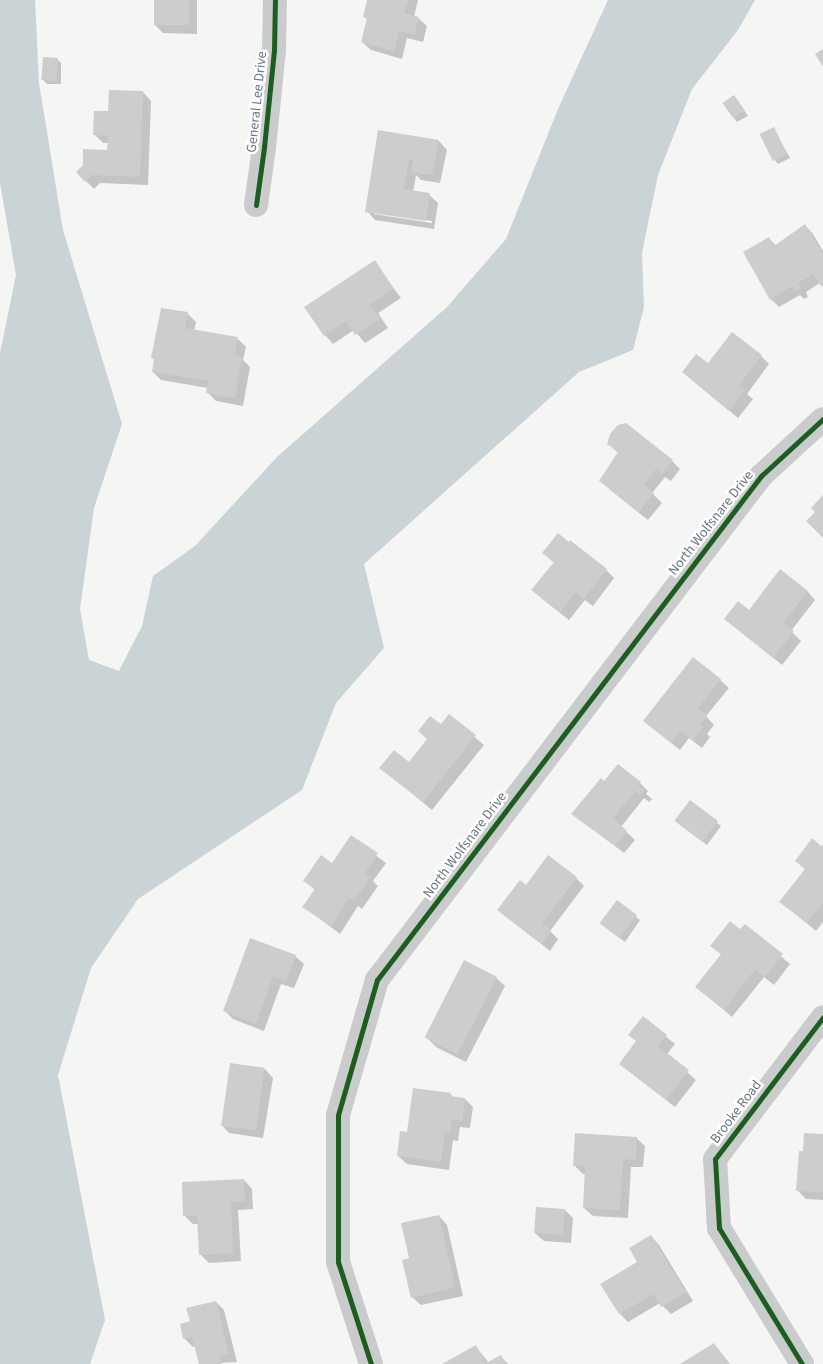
<!DOCTYPE html>
<style>
body{margin:0}
#map{position:relative;width:823px;height:1364px;overflow:hidden;background:#f5f5f4;font-family:"Source Sans 3",sans-serif}
div>[style]{position:absolute}
[style*='--x']{left:calc(var(--x)*1px);top:calc(var(--y)*1px);width:calc(var(--w)*1px);rotate:calc(var(--a)*1deg)}
.water>*{inset:0;background:#cad3d5}
.shadow>*{inset:0;background:#0003}
.building>*{inset:0;background:#cccece;transform-origin:0 0}
.minor>*{height:24px;margin:-12px;padding:0 12px;transform-origin:12px;border-radius:12px;background:#cacbcc}
.cycleway>*{height:5px;margin:-2.5px;padding:0 2.5px;transform-origin:2.5px;border-radius:2.5px;background:#1b5e20}
span{translate:-50% -50%;white-space:nowrap;text-align:center;line-height:1.15;-webkit-text-stroke:5px #fff;paint-order:stroke}
.street-label{font-size:14px;color:#667783}
</style>
<div id="map">
<div class="water">
<i style="clip-path:polygon(0 0,35px 0,39px 83px,63px 230px,122px 424px,94px 508px,80px 609px,89px 660px,119px 671px,142px 626px,153px 576px,195px 546px,277px 457px,447px 307px,506px 239px,558px 109px,608px 0,755px 0,738px 30px,692px 89px,658px 175px,642px 253px,644px 307px,633px 350px,579px 372px,364px 564px,384px 648px,336px 703px,302px 790px,138px 899px,91px 968px,58px 1075px,105px 1320px,90px 1364px,0 1364px,0 353px,16px 275px,0 183px)"></i>
</div>
<div class="shadow">
<i style="clip-path:polygon(156px 0,197px 0,197px 34px,163px 33px,155px 25px)"></i>
<i style="clip-path:polygon(368px 0,418px 0,414px 17px,418px 18px,427px 26px,423px 42px,407px 38px,402px 59px,371px 50px,362px 42px,368px 20px,364px 16px)"></i>
<i style="clip-path:polygon(57px 59px,61px 63px,61px 84px,47px 84px,43px 80px)"></i>
<i style="clip-path:polygon(143px 92px,151px 101px,148px 185px,100px 183px,94px 189px,77px 172px,108px 151px,108px 143px,103px 143px,95px 135px)"></i>
<i style="clip-path:polygon(734px 96px,748px 116px,737px 122px,734px 118px)"></i>
<i style="clip-path:polygon(773px 128px,790px 158px,778px 164px,775px 160px)"></i>
<i style="clip-path:polygon(evenodd,379px 132px,439px 141px,447px 150px,440px 183px,421px 180px,416px 175px,413px 192px,429px 195px,438px 203px,434px 229px,375px 220px,367px 211px,379px 132px,374px 212px,432px 221px,432px 223px,374px 214px,374px 212px)"></i>
<i style="clip-path:polygon(805px 225px,813px 234px,823px 251px,823px 287px,820px 283px,806px 292px,808px 297px,804px 299px,800px 295px,779px 307px,771px 299px,769px 238px,776px 246px)"></i>
<i style="clip-path:polygon(374px 262px,401px 298px,378px 313px,388px 328px,365px 343px,354px 330px,333px 344px,325px 335px)"></i>
<i style="clip-path:polygon(187px 313px,196px 322px,194px 331px,237px 338px,246px 347px,243px 360px,250px 367px,243px 406px,216px 401px,207px 392px,208px 388px,161px 380px,153px 372px,155px 360px,153px 358px)"></i>
<i style="clip-path:polygon(761px 356px,769px 364px,747px 394px,753px 399px,738px 418px,684px 372px,708px 365px)"></i>
<i style="clip-path:polygon(609px 444px,672px 461px,680px 469px,671px 481px,665px 477px,652px 493px,662px 503px,648px 520px,609px 489px,619px 454px)"></i>
<i style="clip-path:polygon(544px 553px,606px 570px,614px 578px,593px 606px,585px 600px,569px 620px,541px 598px,554px 563px)"></i>
<i style="clip-path:polygon(807px 591px,815px 600px,791px 631px,801px 641px,782px 665px,726px 619px)"></i>
<i style="clip-path:polygon(720px 680px,729px 688px,706px 716px,714px 725px,707px 734px,710px 737px,702px 748px,689px 738px,680px 750px,645px 721px)"></i>
<i style="clip-path:polygon(449px 716px,484px 745px,432px 810px,381px 768px,409px 764px)"></i>
<i style="clip-path:polygon(604px 783px,640px 783px,648px 791px,646px 794px,652px 799px,649px 802px,644px 798px,621px 827px,635px 840px,624px 853px,573px 814px)"></i>
<i style="clip-path:polygon(690px 802px,721px 826px,707px 845px,680px 825px)"></i>
<i style="clip-path:polygon(351px 837px,386px 863px,373px 881px,378px 886px,362px 909px,358px 906px,340px 934px,304px 907px,315px 890px,305px 881px,333px 865px)"></i>
<i style="clip-path:polygon(823px 846px,823px 922px,816px 931px,781px 902px,806px 870px,796px 860px)"></i>
<i style="clip-path:polygon(576px 878px,584px 886px,550px 931px,558px 939px,550px 951px,499px 910px,526px 887px)"></i>
<i style="clip-path:polygon(617px 902px,640px 920px,625px 942px,605px 927px)"></i>
<i style="clip-path:polygon(745px 926px,790px 964px,774px 985px,764px 977px,732px 1017px,697px 987px,722px 955px,712px 946px,740px 931px)"></i>
<i style="clip-path:polygon(295px 956px,304px 964px,294px 988px,281px 984px,264px 1031px,233px 1019px,225px 1011px)"></i>
<i style="clip-path:polygon(496px 978px,505px 986px,466px 1062px,436px 1047px,428px 1039px)"></i>
<i style="clip-path:polygon(643px 1018px,675px 1044px,667px 1054px,696px 1080px,675px 1107px,620px 1064px,637px 1042px)"></i>
<i style="clip-path:polygon(265px 1069px,273px 1078px,263px 1138px,229px 1133px,221px 1124px)"></i>
<i style="clip-path:polygon(450px 1094px,453px 1097px,465px 1099px,473px 1107px,470px 1128px,460px 1127px,458px 1141px,453px 1140px,449px 1170px,407px 1164px,398px 1156px)"></i>
<i style="clip-path:polygon(823px 1135px,823px 1200px,806px 1199px,797px 1190px,804px 1152px)"></i>
<i style="clip-path:polygon(636px 1138px,645px 1146px,643px 1167px,631px 1167px,628px 1218px,593px 1216px,584px 1208px,586px 1174px,583px 1174px,574px 1165px)"></i>
<i style="clip-path:polygon(244px 1180px,252px 1189px,253px 1209px,238px 1210px,241px 1261px,209px 1263px,200px 1254px,199px 1224px,193px 1224px,185px 1216px)"></i>
<i style="clip-path:polygon(565px 1210px,573px 1218px,571px 1243px,544px 1241px,535px 1233px)"></i>
<i style="clip-path:polygon(439px 1216px,447px 1225px,463px 1296px,421px 1305px,412px 1297px)"></i>
<i style="clip-path:polygon(651px 1236px,659px 1245px,693px 1301px,671px 1314px,660px 1303px,628px 1322px,620px 1314px,602px 1284px,639px 1262px)"></i>
<i style="clip-path:polygon(216px 1302px,224px 1310px,237px 1362px,200px 1364px,196px 1346px,193px 1347px,184px 1338px,191px 1322px)"></i>
<i style="clip-path:polygon(714px 1344px,730px 1364px,682px 1364px)"></i>
<i style="clip-path:polygon(476px 1347px,489px 1363px,501px 1357px,508px 1364px,445px 1364px)"></i>
</div>
<div class="building">
<i style="left:154px;top:0;width:35px;height:25px"></i>
<i style="clip-path:polygon(367px 0,408px 0,404px 13px,419px 17px,414px 35px,399px 31px,394px 51px,361px 42px,367px 18px,363px 17px)"></i>
<i style="clip-path:polygon(823px 49px,823px 67px,815px 54px)"></i>
<i style="left:43px;top:57px;width:15px;height:23px;rotate:4deg"></i>
<i style="clip-path:polygon(109px 90px,143px 91px,140px 177px,92px 175px,85px 182px,76px 172px,83px 165px,83px 149px,107px 150px,108px 136px,93px 135px,94px 111px,108px 111px)"></i>
<i style="left:734px;top:95px;width:19px;height:14px;rotate:55deg"></i>
<i style="left:774px;top:127px;width:30px;height:16px;rotate:64deg"></i>
<i style="clip-path:polygon(378px 130px,439px 140px,432px 175px,411px 172px,413px 160px,409px 159px,404px 189px,430px 193px,426px 221px,365px 212px)"></i>
<i style="clip-path:polygon(805px 224px,823px 255px,823px 285px,821px 286px,813px 274px,798px 283px,801px 288px,795px 291px,792px 286px,770px 300px,743px 252px,769px 237px,774px 246px)"></i>
<i style="clip-path:polygon(375px 260px,394px 289px,370px 304px,380px 319px,355px 335px,346px 321px,324px 336px,304px 307px)"></i>
<i style="clip-path:polygon(161px 308px,188px 312px,185px 328px,238px 337px,235px 356px,242px 357px,235px 398px,206px 393px,208px 381px,152px 372px,154px 359px,151px 358px)"></i>
<i style="clip-path:polygon(732px 332px,762px 355px,739px 385px,745px 390px,729px 411px,682px 372px,696px 354px,708px 363px)"></i>
<i style="clip-path:polygon(626px 423px,673px 460px,662px 474px,656px 469px,644px 485px,654px 493px,639px 512px,599px 481px,618px 452px,607px 444px,610px 434px,618px 425px)"></i>
<i style="clip-path:polygon(823px 495px,823px 538px,806px 521px,815px 512px,811px 508px)"></i>
<i style="clip-path:polygon(558px 533px,569px 542px,570px 540px,607px 569px,584px 599px,576px 592px,560px 612px,531px 590px,554px 562px,542px 553px)"></i>
<i style="clip-path:polygon(780px 569px,808px 591px,783px 623px,794px 631px,773px 658px,724px 619px,738px 601px,749px 610px)"></i>
<i style="clip-path:polygon(693px 657px,721px 679px,698px 708px,707px 715px,700px 725px,703px 727px,693px 740px,680px 731px,671px 743px,643px 721px)"></i>
<i style="clip-path:polygon(449px 714px,476px 735px,423px 802px,379px 768px,394px 750px,409px 762px,427px 739px,418px 731px,430px 716px,441px 724px)"></i>
<i style="clip-path:polygon(618px 764px,641px 782px,638px 785px,644px 790px,640px 795px,635px 791px,613px 818px,627px 831px,615px 846px,571px 814px,601px 778px,604px 781px)"></i>
<i style="left:690px;top:800px;width:35px;height:26px;rotate:37deg"></i>
<i style="clip-path:polygon(351px 835px,378px 853px,365px 873px,370px 877px,354px 901px,349px 898px,331px 926px,302px 907px,315px 889px,303px 881px,321px 855px,332px 863px)"></i>
<i style="clip-path:polygon(812px 838px,821px 846px,823px 844px,823px 903px,807px 923px,779px 902px,805px 869px,795px 861px)"></i>
<i style="clip-path:polygon(548px 855px,577px 877px,542px 923px,551px 930px,541px 944px,497px 910px,520px 880px,526px 885px)"></i>
<i style="left:617px;top:900px;width:25px;height:29px;rotate:37deg"></i>
<i style="clip-path:polygon(730px 921px,740px 929px,745px 924px,783px 954px,765px 977px,755px 969px,724px 1010px,695px 987px,721px 954px,710px 946px)"></i>
<i style="clip-path:polygon(250px 938px,296px 955px,286px 981px,273px 976px,256px 1024px,223px 1011px)"></i>
<i style="left:464px;top:960px;width:37px;height:87px;rotate:27deg"></i>
<i style="clip-path:polygon(643px 1016px,667px 1035px,658px 1046px,689px 1070px,666px 1100px,619px 1064px,636px 1041px,628px 1035px)"></i>
<i style="left:230px;top:1063px;width:35px;height:63px;rotate:8deg"></i>
<i style="clip-path:polygon(413px 1088px,451px 1093px,450px 1096px,465px 1098px,462px 1121px,452px 1119px,450px 1133px,445px 1132px,441px 1162px,397px 1156px,400px 1131px,407px 1132px)"></i>
<i style="clip-path:polygon(575px 1133px,637px 1137px,636px 1160px,623px 1159px,620px 1210px,583px 1208px,585px 1166px,573px 1166px)"></i>
<i style="clip-path:polygon(804px 1133px,823px 1134px,823px 1192px,796px 1191px,799px 1151px,803px 1151px)"></i>
<i style="clip-path:polygon(244px 1179px,245px 1201px,231px 1202px,233px 1253px,199px 1255px,197px 1216px,183px 1216px,182px 1182px)"></i>
<i style="left:536px;top:1207px;width:29px;height:26px;rotate:4deg"></i>
<i style="clip-path:polygon(439px 1215px,455px 1287px,411px 1298px,402px 1260px,409px 1258px,401px 1223px)"></i>
<i style="clip-path:polygon(651px 1235px,686px 1292px,661px 1307px,654px 1294px,619px 1314px,600px 1284px,637px 1262px,629px 1248px)"></i>
<i style="clip-path:polygon(216px 1301px,229px 1354px,220px 1356px,222px 1364px,199px 1364px,192px 1337px,183px 1339px,180px 1324px,190px 1321px,186px 1308px)"></i>
<i style="clip-path:polygon(714px 1343px,729px 1364px,680px 1364px)"></i>
<i style="clip-path:polygon(476px 1345px,486px 1363px,501px 1355px,506px 1364px,442px 1364px)"></i>
</div>
<div class="minor">
<i style="--x:256;--y:205;--w:59;--a:-82.1"></i>
<i style="--x:264;--y:147;--w:98;--a:-84.1"></i>
<i style="--x:274;--y:50;--w:50;--a:-88.9"></i>
<i style="--x:371;--y:1364;--w:107;--a:-107.9"></i>
<i style="--x:338;--y:1262;--w:147;--a:-90"></i>
<i style="--x:338;--y:1115;--w:141;--a:-73.9"></i>
<i style="--x:377;--y:980;--w:634;--a:-52.7"></i>
<i style="--x:761;--y:476;--w:84;--a:-42.6"></i>
<i style="--x:802;--y:1364;--w:159;--a:-121.4"></i>
<i style="--x:719;--y:1228;--w:69;--a:-93.3"></i>
<i style="--x:715;--y:1159;--w:178;--a:-52.7"></i>
</div>
<div class="cycleway">
<i style="--x:256;--y:205;--w:59;--a:-82.1"></i>
<i style="--x:264;--y:147;--w:98;--a:-84.1"></i>
<i style="--x:274;--y:50;--w:50;--a:-88.9"></i>
<i style="--x:371;--y:1364;--w:107;--a:-107.9"></i>
<i style="--x:338;--y:1262;--w:147;--a:-90"></i>
<i style="--x:338;--y:1115;--w:141;--a:-73.9"></i>
<i style="--x:377;--y:980;--w:634;--a:-52.7"></i>
<i style="--x:761;--y:476;--w:84;--a:-42.6"></i>
<i style="--x:802;--y:1364;--w:159;--a:-121.4"></i>
<i style="--x:719;--y:1228;--w:69;--a:-93.3"></i>
<i style="--x:715;--y:1159;--w:178;--a:-52.7"></i>
</div>
<div class="street-label">
<span style="left:257px;top:102px;rotate:-84deg">General Lee Drive</span>
<span style="left:711px;top:523px;rotate:-52deg">North Wolfsnare Drive</span>
<span style="left:465px;top:845px;rotate:-53deg">North Wolfsnare Drive</span>
<span style="left:736px;top:1112px;rotate:-53deg">Brooke Road</span>
</div>
</div>
